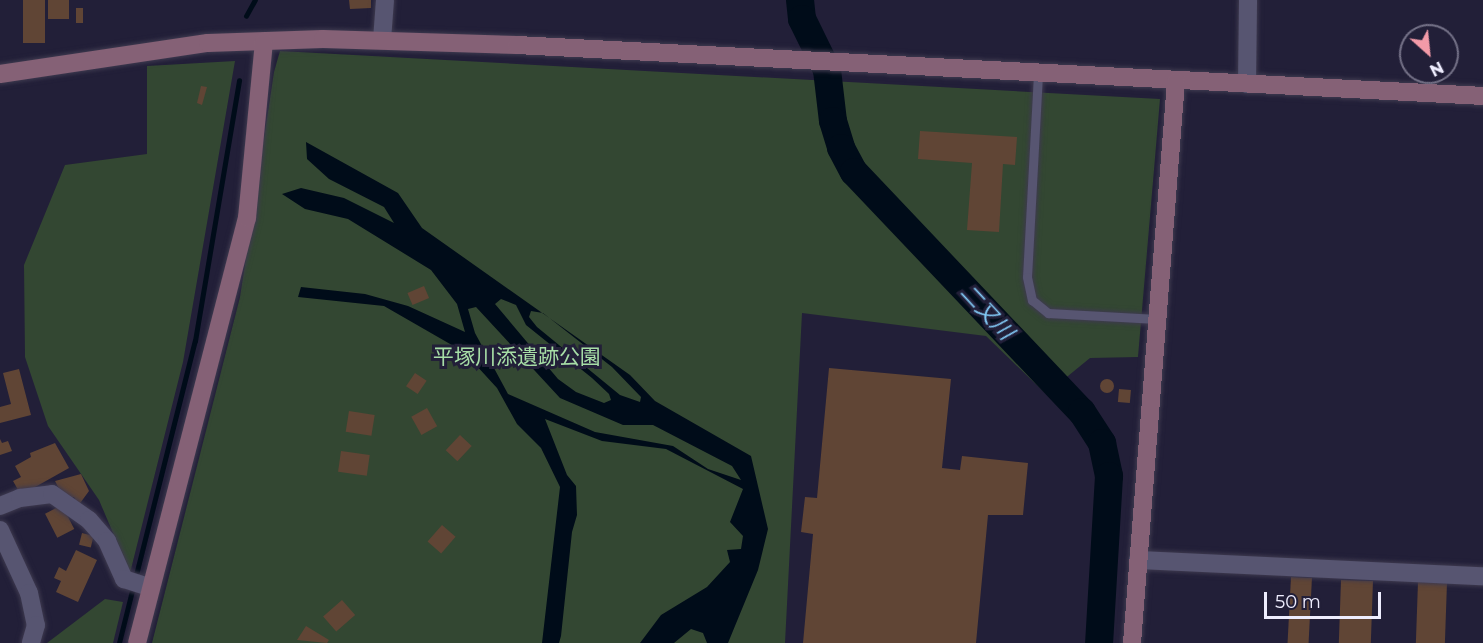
<!DOCTYPE html>
<meta charset="utf-8">
<style>
body{margin:0}
#map{position:relative;width:1483px;height:643px;overflow:hidden;background:#221f38;font-family:Montserrat,"Noto Sans JP",sans-serif}
div>[style]{position:absolute}
[style*='--x']{left:calc(var(--x)*1px);top:calc(var(--y)*1px);width:calc(var(--w)*1px);rotate:calc(var(--a)*1deg)}
.green>*{inset:0;background:#334732}
.water>*{inset:0;background:#000c19}
.stream>*{height:4.5px;margin:-2.25px;padding:0 2.25px;transform-origin:2.25px;border-radius:2.25px;background:#000c19}
.river>*{height:28px;margin:-14px;padding:0 14px;transform-origin:14px;border-radius:14px;background:#000c19}
.building>*{inset:0;background:#604535;transform-origin:0 0}
.round{border-radius:50%}
.roads{filter:drop-shadow(0 0 2px #3e3a4f) drop-shadow(0 0 2px #3e3a4f)}
.lane>*{height:9px;margin:-4.5px;padding:0 4.5px;transform-origin:4.5px;border-radius:4.5px;background:#575571}
.street>*{height:18px;margin:-9px;padding:0 9px;transform-origin:9px;border-radius:9px;background:#575571}
.secondary>*{height:18px;margin:-9px;padding:0 9px;transform-origin:9px;border-radius:9px;background:#856176}
span{translate:-50% -50%;white-space:nowrap;text-align:center;line-height:1.15;-webkit-text-stroke:6px #221f38;paint-order:stroke}
.park-label{font-size:21px;color:#a7dea6}
.water-label{font-size:22px;color:#83cbf8;font-style:italic}
.north{position:absolute;left:1399px;top:24px;width:60px;height:60px;box-sizing:border-box;background:#221f38;border:2px solid #747187;border-radius:50%;rotate:153deg;font-size:16px;font-weight:700;line-height:24px;text-align:center;color:#eeedfe}
.north::after{content:'';display:block;margin:auto;width:21px;height:27px;background:#f39aa8;clip-path:polygon(50% 0,100% 100%,50% 72%,0 100%)}
.scale{position:absolute;left:1264px;top:592px;width:117px;height:27px;box-sizing:border-box;border:3px solid #eeedfe;border-top:0;padding-left:8px;font-size:18px;line-height:21px;white-space:nowrap;color:#eeedfe;-webkit-text-stroke:4px #221f38;paint-order:stroke}
</style>
<div id="map">
<div class="green">
<i style="clip-path:polygon(280px 51px,1160px 99px,1138px 357px,1090px 358px,1046px 394px,986px 336px,802px 313px,785px 643px,152px 643px,240px 297px,274px 72px)"></i>
<i style="clip-path:polygon(235px 61px,183px 362px,130px 573px,99px 500px,48px 426px,25px 357px,24px 265px,65px 165px,147px 154px,147px 66px)"></i>
<i style="clip-path:polygon(105px 599px,123px 602px,113px 643px,47px 643px)"></i>
</div>
<div class="water">
<i style="clip-path:polygon(evenodd,306px 142px,398px 193px,422px 228px,630px 375px,655px 401px,751px 456px,768px 529px,758px 570px,728px 643px,707px 643px,703px 633px,691px 629px,674px 643px,640px 643px,661px 615px,707px 587px,730px 562px,727px 550px,741px 549px,743px 536px,730px 522px,743px 489px,666px 449px,602px 441px,545px 419px,567px 475px,576px 486px,577px 515px,572px 532px,561px 636px,559px 643px,542px 643px,560px 487px,541px 448px,517px 424px,497px 388px,464px 352px,384px 306px,298px 297px,301px 287px,365px 294px,408px 306px,465px 332px,457px 304px,431px 270px,348px 219px,305px 209px,282px 194px,301px 188px,344px 198px,394px 223px,384px 207px,329px 179px,307px 159px,306px 142px,501px 299px,516px 305px,526px 325px,592px 378px,609px 394px,611px 400px,604px 403px,576px 392px,558px 379px,495px 304px,501px 299px,306px 142px,476px 307px,560px 398px,623px 425px,653px 425px,732px 466px,741px 480px,708px 469px,673px 446px,595px 432px,508px 394px,475px 333px,468px 309px,476px 307px,306px 142px,531px 311px,543px 313px,612px 367px,641px 397px,640px 402px,620px 395px,537px 327px,529px 317px,531px 311px)"></i>
</div>
<div class="stream">
<i style="--x:246;--y:16;--w:18;--a:-61"></i>
<i style="--x:135;--y:579;--w:245;--a:-75.9"></i>
<i style="--x:195;--y:341;--w:264;--a:-80.4"></i>
<i style="--x:119;--y:643;--w:58;--a:-76"></i>
</div>
<div class="river">
<i style="--x:800;--y:0;--w:19;--a:84"></i>
<i style="--x:802;--y:19;--w:57;--a:63.9"></i>
<i style="--x:827;--y:70;--w:51;--a:83.3"></i>
<i style="--x:833;--y:121;--w:28;--a:73"></i>
<i style="--x:841;--y:148;--w:27;--a:62"></i>
<i style="--x:854;--y:172;--w:331;--a:46.5"></i>
<i style="--x:1082;--y:412;--w:37;--a:57"></i>
<i style="--x:1102;--y:443;--w:34;--a:78"></i>
<i style="--x:1109;--y:476;--w:167;--a:93.4"></i>
</div>
<div class="building">
<i style="left:23px;top:0;width:22px;height:43px"></i>
<i style="left:48px;top:0;width:21px;height:19px"></i>
<i style="clip-path:polygon(349px 0,371px 0,371px 8px,350px 9px)"></i>
<i style="left:76px;top:8px;width:7px;height:15px"></i>
<i style="clip-path:polygon(201px 86px,207px 87px,202px 105px,197px 103px)"></i>
<i style="clip-path:polygon(920px 131px,1017px 137px,1015px 165px,1003px 164px,999px 232px,967px 230px,972px 163px,918px 159px)"></i>
<i style="left:424px;top:286px;width:13px;height:18px;rotate:67deg"></i>
<i style="clip-path:polygon(829px 368px,951px 379px,942px 468px,960px 470px,962px 456px,1028px 463px,1023px 515px,988px 515px,976px 643px,803px 643px,813px 534px,801px 532px,805px 497px,817px 498px)"></i>
<i style="clip-path:polygon(19px 369px,31px 415px,0 423px,0 407px,11px 404px,3px 373px)"></i>
<i style="left:415px;top:373px;width:14px;height:16px;rotate:34deg"></i>
<i class="round" style="left:1100px;top:379px;width:14px;height:14px"></i>
<i style="left:1119px;top:389px;width:12px;height:13px;rotate:5deg"></i>
<i style="left:427px;top:408px;width:21px;height:18px;rotate:61deg"></i>
<i style="left:349px;top:411px;width:26px;height:21px;rotate:9deg"></i>
<i style="left:460px;top:435px;width:16px;height:21px;rotate:43deg"></i>
<i style="clip-path:polygon(0 439px,2px 443px,8px 441px,12px 451px,0 455px)"></i>
<i style="clip-path:polygon(55px 443px,69px 468px,21px 495px,13px 481px,21px 477px,15px 466px,31px 457px,30px 453px)"></i>
<i style="left:341px;top:451px;width:29px;height:21px;rotate:8deg"></i>
<i style="clip-path:polygon(81px 474px,89px 491px,78px 506px,74px 497px,65px 501px,55px 481px)"></i>
<i style="left:62px;top:505px;width:27px;height:19px;rotate:63deg"></i>
<i style="left:442px;top:525px;width:18px;height:22px;rotate:41deg"></i>
<i style="left:82px;top:533px;width:12px;height:12px;rotate:14deg"></i>
<i style="clip-path:polygon(76px 550px,97px 560px,78px 602px,56px 592px,61px 581px,54px 578px,59px 567px,66px 571px)"></i>
<i style="left:1291px;top:577px;width:21px;height:66px;rotate:3deg"></i>
<i style="left:1341px;top:580px;width:32px;height:63px;rotate:2deg"></i>
<i style="left:1418px;top:582px;width:29px;height:61px;rotate:2deg"></i>
<i style="left:342px;top:600px;width:20px;height:25px;rotate:49deg"></i>
<i style="clip-path:polygon(306px 626px,329px 640px,327px 643px,297px 640px)"></i>
</div>
<div class="roads">
<div class="lane">
<i style="--x:1038;--y:74;--w:203;--a:93.1"></i>
<i style="--x:1027;--y:277;--w:24;--a:78"></i>
<i style="--x:1032;--y:300;--w:21;--a:39"></i>
<i style="--x:1048;--y:313;--w:109;--a:3.2"></i>
</div>
<div class="street">
<i style="--x:382;--y:40;--w:40;--a:-85.7"></i>
<i style="--x:1247;--y:84;--w:84;--a:-89.3"></i>
<i style="--x:0;--y:506;--w:22;--a:-22"></i>
<i style="--x:20;--y:498;--w:32;--a:-7"></i>
<i style="--x:52;--y:494;--w:45;--a:35.1"></i>
<i style="--x:89;--y:520;--w:28;--a:49"></i>
<i style="--x:107;--y:541;--w:42;--a:65.9"></i>
<i style="--x:124;--y:579;--w:26;--a:18"></i>
<i style="--x:0;--y:530;--w:69;--a:65.3"></i>
<i style="--x:29;--y:593;--w:33;--a:78"></i>
<i style="--x:36;--y:625;--w:19;--a:106"></i>
<i style="--x:1138;--y:560;--w:345;--a:2.7"></i>
</div>
<div class="secondary">
<i style="--x:0;--y:74;--w:210;--a:-8.5"></i>
<i style="--x:208;--y:43;--w:115;--a:-2"></i>
<i style="--x:323;--y:39;--w:194;--a:1.8"></i>
<i style="--x:517;--y:45;--w:967;--a:3.02"></i>
<i style="--x:137;--y:643;--w:439;--a:-75.5"></i>
<i style="--x:247;--y:218;--w:177;--a:-84.5"></i>
<i style="--x:1132;--y:643;--w:563;--a:-85.52"></i>
</div>
</div>
<div class="park-label">
<span style="left:517px;top:357px">平塚川添遺跡公園</span>
</div>
<div class="water-label">
<span style="left:987px;top:312px;rotate:47deg">二又川</span>
</div>
<div class="north">N</div>
<div class="scale">50 m</div>
</div>
